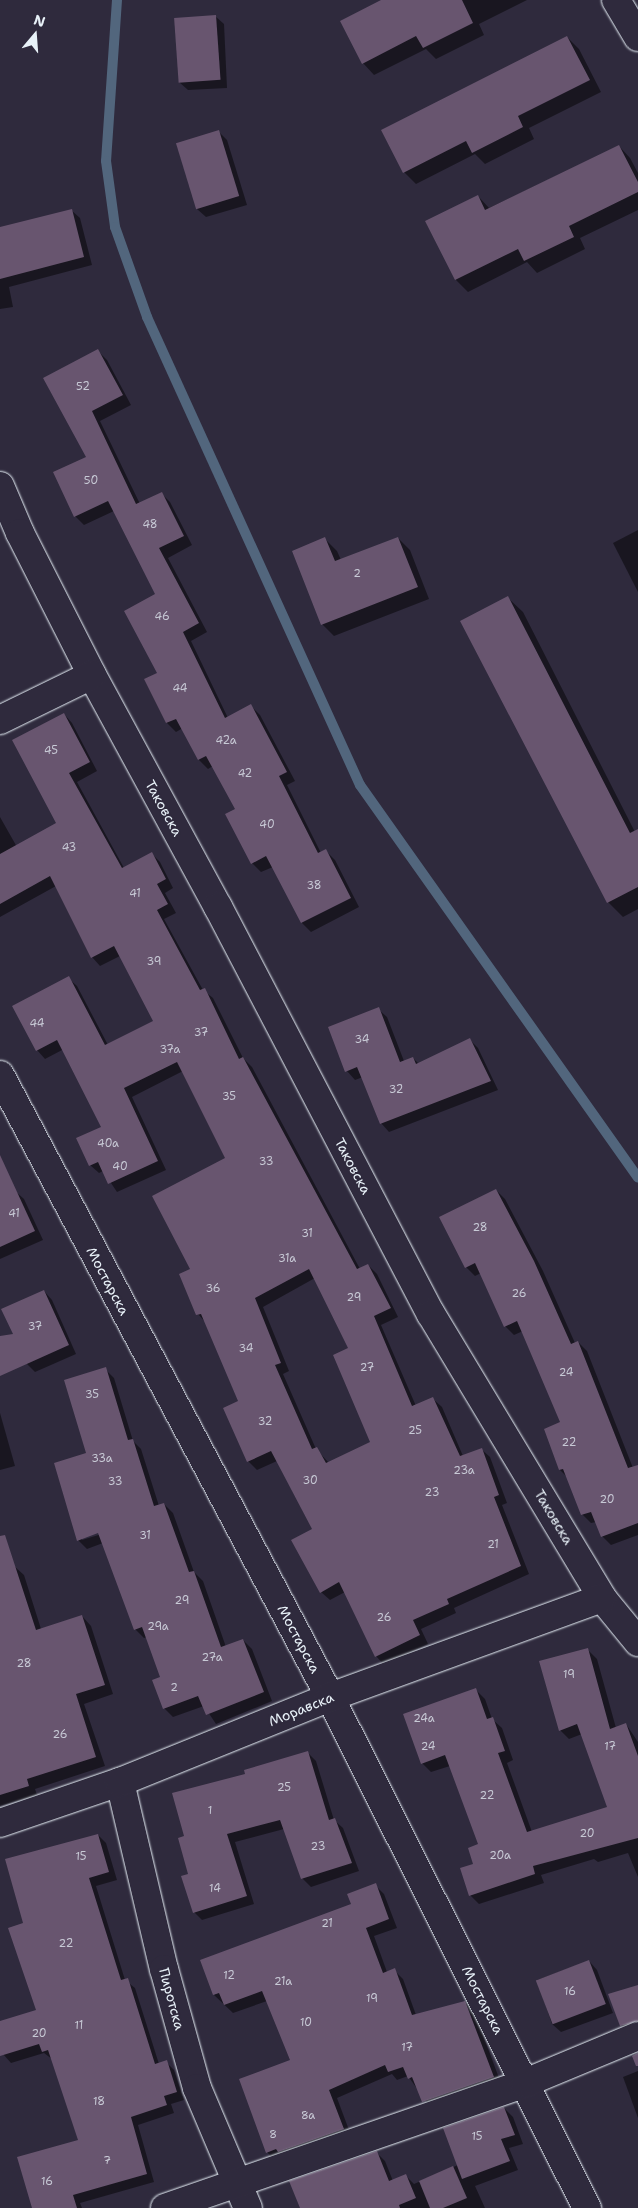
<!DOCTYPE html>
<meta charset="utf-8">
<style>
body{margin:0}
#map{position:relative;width:638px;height:2208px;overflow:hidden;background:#2f2a3d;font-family:"Shantell Sans",sans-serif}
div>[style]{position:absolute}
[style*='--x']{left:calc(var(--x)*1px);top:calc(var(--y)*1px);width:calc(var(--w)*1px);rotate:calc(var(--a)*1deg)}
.shadow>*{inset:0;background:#0007}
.stream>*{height:10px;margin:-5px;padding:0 5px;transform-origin:5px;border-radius:5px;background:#52667d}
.building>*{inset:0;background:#68556f;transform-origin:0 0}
.roads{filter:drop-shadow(0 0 1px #e8f1f8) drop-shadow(0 0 1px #e8f1f8)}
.minor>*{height:28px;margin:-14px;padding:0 14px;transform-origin:14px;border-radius:14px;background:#2f2a3d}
span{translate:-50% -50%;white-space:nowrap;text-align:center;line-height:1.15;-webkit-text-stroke:4px #2f2a3d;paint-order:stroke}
.number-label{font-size:11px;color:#c8cad6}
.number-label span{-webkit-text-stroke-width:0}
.street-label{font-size:14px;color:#e8f1f8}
.north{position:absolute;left:10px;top:10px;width:50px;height:50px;-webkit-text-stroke:4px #2f2a3d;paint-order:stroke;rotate:18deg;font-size:14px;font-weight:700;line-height:20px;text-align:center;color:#e8f1f8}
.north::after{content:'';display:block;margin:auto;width:18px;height:22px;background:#e8f1f8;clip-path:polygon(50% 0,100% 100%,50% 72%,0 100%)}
</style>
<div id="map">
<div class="shadow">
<i style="clip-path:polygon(383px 0,527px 0,479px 24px,484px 35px,436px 59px,426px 49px,374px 75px,363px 63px)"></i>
<i style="clip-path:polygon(215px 16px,224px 24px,227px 88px,188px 90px,179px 82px)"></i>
<i style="clip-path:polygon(567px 37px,579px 49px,601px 92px,529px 128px,534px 139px,485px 164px,475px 154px,416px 184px,404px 172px)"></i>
<i style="clip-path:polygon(219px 132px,227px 140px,247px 205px,206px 217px,197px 209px,177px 145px)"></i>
<i style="clip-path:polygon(619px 146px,630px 158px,638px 173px,638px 210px,580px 238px,585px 249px,537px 273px,527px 262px,468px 292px,456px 280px,427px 221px,478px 196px,489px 208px)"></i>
<i style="clip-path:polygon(71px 210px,80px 218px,92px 265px,9px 287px,13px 307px,0 309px,0 228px)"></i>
<i style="clip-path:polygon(98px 351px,107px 360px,131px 405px,100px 421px,140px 504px,161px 493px,170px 502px,192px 545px,168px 558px,207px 632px,191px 641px,228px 718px,251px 706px,260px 715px,295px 781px,287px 785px,321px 853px,326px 851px,335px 860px,359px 907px,311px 932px,302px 923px,273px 867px,261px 872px,252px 863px,227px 815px,237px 810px,213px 766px,208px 769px,199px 760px,183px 728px,176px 732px,167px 723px,145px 679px,159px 673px,157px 595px,114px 511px,84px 525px,75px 516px,88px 457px,45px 379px)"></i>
<i style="clip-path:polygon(638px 530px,638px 592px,613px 543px)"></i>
<i style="clip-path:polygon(398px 538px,410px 550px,429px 599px,334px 636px,322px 624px,325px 539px,337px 551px,341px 560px)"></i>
<i style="clip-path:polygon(508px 598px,523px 612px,635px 832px,638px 830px,638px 909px,623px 917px,608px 902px)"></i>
<i style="clip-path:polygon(evenodd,64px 714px,72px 723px,97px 771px,77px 782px,124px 868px,152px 854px,160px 862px,173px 888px,165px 893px,176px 913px,164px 919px,203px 990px,213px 998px,243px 1058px,252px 1067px,360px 1269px,368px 1265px,377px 1274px,398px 1317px,381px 1325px,416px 1406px,433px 1399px,442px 1407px,463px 1456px,481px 1449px,490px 1457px,507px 1503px,502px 1505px,529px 1574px,454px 1608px,456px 1613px,421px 1629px,428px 1644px,384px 1665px,376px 1656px,345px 1592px,330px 1600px,321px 1592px,313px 1530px,277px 1461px,257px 1470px,248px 1461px,239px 1402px,206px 1323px,198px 1314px,192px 1270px,227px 1158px,183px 1071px,132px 1097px,166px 1170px,117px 1192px,103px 1171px,99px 1173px,90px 1165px,103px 1127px,64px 1049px,45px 1059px,37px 1050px,68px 978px,77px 986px,108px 1045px,155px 1022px,120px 956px,100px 966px,92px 957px,56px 886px,0 917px,0 817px,17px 847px,58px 824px,64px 714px,315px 1278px,350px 1349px,371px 1443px,329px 1463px,316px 1449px,283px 1374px,289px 1371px,263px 1307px,315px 1278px)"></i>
<i style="clip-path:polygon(378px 1009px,387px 1017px,404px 1061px,413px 1058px,419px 1064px,470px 1040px,478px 1048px,498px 1090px,389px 1132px,381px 1123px,363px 1077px,355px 1080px,347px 1071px,329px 1028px)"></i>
<i style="clip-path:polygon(496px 1190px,505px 1199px,543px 1271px,575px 1343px,578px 1342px,587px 1351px,633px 1468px,638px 1466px,638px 1535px,611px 1545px,602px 1536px,596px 1522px,591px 1523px,582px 1514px,568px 1478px,560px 1470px,545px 1429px,562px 1423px,523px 1331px,514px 1335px,505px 1326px,481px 1273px,475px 1276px,466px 1267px)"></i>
<i style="clip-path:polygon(15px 1191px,24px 1199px,43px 1240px,0 1259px,0 1198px)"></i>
<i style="clip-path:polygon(44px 1291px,52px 1300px,76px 1354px,35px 1372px,27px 1364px)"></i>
<i style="clip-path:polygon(evenodd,105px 1369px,114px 1378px,133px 1441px,141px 1449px,159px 1506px,164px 1504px,173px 1513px,194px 1572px,203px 1581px,226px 1647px,243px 1640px,252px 1649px,272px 1701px,216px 1724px,204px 1706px,173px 1717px,164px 1708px,161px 1678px,147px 1637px,144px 1638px,135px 1629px,103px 1543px,87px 1549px,78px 1540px,88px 1454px,105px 1369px,104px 1530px,105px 1533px,82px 1540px,82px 1538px,104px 1530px)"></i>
<i style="clip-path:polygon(0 1413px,15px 1466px,0 1470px)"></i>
<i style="clip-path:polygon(0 1537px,14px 1566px,24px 1575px,41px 1629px,82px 1616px,91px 1626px,113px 1694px,84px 1704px,105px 1766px,35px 1789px,37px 1795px,0 1806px)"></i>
<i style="clip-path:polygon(588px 1650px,597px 1659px,616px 1728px,626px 1724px,638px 1742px,638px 1877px,628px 1853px,598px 1862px,594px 1859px,541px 1875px,544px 1883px,479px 1904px,470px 1895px,480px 1845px,450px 1766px,431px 1772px,422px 1763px,475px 1689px,485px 1699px,492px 1719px,502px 1728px,513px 1760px,507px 1763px,532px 1832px,608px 1808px,582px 1734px,569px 1739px,560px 1730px)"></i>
<i style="clip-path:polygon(308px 1753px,316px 1761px,334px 1820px,343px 1828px,359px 1871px,311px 1887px,302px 1878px,284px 1829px,235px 1842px,254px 1904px,202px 1920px,194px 1912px,186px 1837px,247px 1774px)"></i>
<i style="clip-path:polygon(98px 1835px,106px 1843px,117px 1880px,96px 1886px,125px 1980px,135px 1988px,159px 2064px,166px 2062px,174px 2070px,184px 2100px,171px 2104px,174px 2113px,138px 2125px,154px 2182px,80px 2203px,82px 2208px,33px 2208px,79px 2141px,52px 2059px,44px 2053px,11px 2063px,3px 2054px,0 2045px,0 2022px,37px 2011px,25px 1924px)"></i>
<i style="clip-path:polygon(375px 1885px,384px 1894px,397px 1928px,374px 1936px,387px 1972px,394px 1970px,403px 1979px,416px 2015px,465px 2002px,474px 2011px,502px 2086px,432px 2110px,408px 2076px,397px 2080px,392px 2074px,337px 2098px,352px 2138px,275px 2161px,267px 2152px,292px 2061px,267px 2001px,233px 2013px,214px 1995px,352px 1904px)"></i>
<i style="clip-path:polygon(589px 1961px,597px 1970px,613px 2013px,561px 2032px,552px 2024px,537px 1980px)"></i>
<i style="clip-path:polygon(638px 1986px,638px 2033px,631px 2035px,622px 2026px,610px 1995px)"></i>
<i style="clip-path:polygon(638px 2071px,638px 2118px,623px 2077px)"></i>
<i style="clip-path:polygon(504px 2108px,513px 2117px,523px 2144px,509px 2148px,518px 2170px,475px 2186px,485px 2208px,301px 2208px,376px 2152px,385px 2161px,393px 2181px,406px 2176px,414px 2184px,458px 2165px)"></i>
</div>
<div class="stream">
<i style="--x:117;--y:0;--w:161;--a:93.9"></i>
<i style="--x:106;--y:161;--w:67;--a:82.2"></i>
<i style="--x:115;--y:227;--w:96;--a:70.4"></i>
<i style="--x:147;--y:317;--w:514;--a:65.53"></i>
<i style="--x:360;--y:785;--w:481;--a:54.7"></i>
</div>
<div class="building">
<i style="clip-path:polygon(381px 0,462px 0,473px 23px,423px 48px,416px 36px,362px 64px,340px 21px)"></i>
<i style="left:216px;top:15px;width:65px;height:42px;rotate:86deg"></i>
<i style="clip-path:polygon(567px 36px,590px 80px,518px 116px,523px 127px,472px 153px,466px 141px,403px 173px,381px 130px)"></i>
<i style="left:219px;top:130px;width:69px;height:45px;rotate:73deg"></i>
<i style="clip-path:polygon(619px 145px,638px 182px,638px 192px,569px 226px,574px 237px,524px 261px,518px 249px,455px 280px,425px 221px,478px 195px,485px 210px)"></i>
<i style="clip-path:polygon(72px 209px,84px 257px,0 279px,0 227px)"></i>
<i style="clip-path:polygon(98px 349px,123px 395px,92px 411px,136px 504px,162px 492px,184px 536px,159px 548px,199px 623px,183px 632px,225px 718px,251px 704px,287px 772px,279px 776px,318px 853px,326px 849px,351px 898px,301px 923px,266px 856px,251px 864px,225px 814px,235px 809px,206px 756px,198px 760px,176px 719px,166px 723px,144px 679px,157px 673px,124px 611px,155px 594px,108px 501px,74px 517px,53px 472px,86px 457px,43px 378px)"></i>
<i style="clip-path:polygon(325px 537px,335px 561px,398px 537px,418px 587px,321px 625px,292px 551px)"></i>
<i style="clip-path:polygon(508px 596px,630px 833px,638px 829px,638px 887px,607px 903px,460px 621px)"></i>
<i style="clip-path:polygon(evenodd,64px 713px,90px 762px,69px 773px,122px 868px,152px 852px,166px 879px,157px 884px,168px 904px,157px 910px,200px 990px,205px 988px,239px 1059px,243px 1057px,357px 1269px,368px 1264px,391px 1308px,374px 1316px,412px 1406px,433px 1397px,460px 1456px,482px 1448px,499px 1495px,494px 1497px,521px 1566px,447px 1599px,449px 1604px,413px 1620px,420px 1635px,375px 1657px,339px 1582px,320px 1593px,291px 1540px,312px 1529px,271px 1451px,247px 1462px,223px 1408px,238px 1401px,201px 1314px,196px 1315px,179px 1274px,190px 1269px,152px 1196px,225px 1158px,177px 1062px,124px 1088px,158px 1161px,108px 1184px,98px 1162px,89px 1166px,76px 1138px,101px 1127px,57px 1040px,36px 1051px,12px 1006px,69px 976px,105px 1045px,153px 1021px,114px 946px,91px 958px,50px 876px,0 904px,0 854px,56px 823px,12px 740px,64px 713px,309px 1269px,348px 1348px,333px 1355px,370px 1442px,326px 1463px,317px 1447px,312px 1449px,275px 1365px,281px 1363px,255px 1298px,309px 1269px)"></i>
<i style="clip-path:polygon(379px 1007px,400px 1062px,413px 1057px,416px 1064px,470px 1038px,491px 1081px,380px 1124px,357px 1067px,345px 1072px,328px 1027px)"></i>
<i style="clip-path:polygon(0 1155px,35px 1231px,0 1247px)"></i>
<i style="clip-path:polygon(496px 1189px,534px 1261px,571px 1344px,578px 1341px,628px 1468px,638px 1465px,638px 1523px,601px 1537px,591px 1512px,581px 1515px,563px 1469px,559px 1470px,544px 1429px,560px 1422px,517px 1321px,504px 1327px,475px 1263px,465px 1268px,439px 1217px)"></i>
<i style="clip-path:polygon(44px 1290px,69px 1345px,0 1376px,0 1336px,13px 1334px,1px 1309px)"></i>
<i style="clip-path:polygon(106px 1367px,128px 1440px,133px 1439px,154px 1506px,164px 1503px,189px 1572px,194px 1571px,221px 1647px,243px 1639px,264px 1692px,206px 1715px,198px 1696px,163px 1709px,152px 1680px,160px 1677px,142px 1627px,134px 1630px,98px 1533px,77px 1541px,54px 1463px,86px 1453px,64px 1380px)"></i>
<i style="clip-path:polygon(5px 1535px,36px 1630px,82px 1615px,105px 1685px,76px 1694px,96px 1757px,27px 1779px,29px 1786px,0 1795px,0 1536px)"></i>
<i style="clip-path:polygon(588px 1648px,610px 1729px,626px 1723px,638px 1756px,638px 1838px,533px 1866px,535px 1874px,469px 1896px,460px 1868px,473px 1864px,468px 1848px,478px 1844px,445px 1755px,421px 1764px,403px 1714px,476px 1688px,487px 1719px,493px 1717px,505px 1751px,498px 1753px,527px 1832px,607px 1807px,577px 1724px,559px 1731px,539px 1661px)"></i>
<i style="clip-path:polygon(308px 1751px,329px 1820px,335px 1818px,352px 1863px,301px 1879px,280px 1820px,227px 1834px,247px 1896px,193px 1913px,181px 1876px,188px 1874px,178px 1838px,184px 1836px,172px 1793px,245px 1774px,244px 1770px)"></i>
<i style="clip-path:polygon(98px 1834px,109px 1872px,89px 1878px,121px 1980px,128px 1978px,155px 2064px,167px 2060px,177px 2092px,164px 2096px,167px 2105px,131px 2117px,147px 2174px,73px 2195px,77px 2208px,32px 2208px,17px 2157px,78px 2140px,48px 2050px,42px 2052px,39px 2044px,0 2056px,0 2021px,36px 2010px,8px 1928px,23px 1923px,5px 1859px)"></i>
<i style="clip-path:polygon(376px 1883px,389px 1919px,366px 1928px,383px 1973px,395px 1968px,412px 2015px,465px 2001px,494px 2077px,422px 2102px,412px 2077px,408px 2079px,403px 2067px,388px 2072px,385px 2065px,329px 2090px,344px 2129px,278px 2152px,276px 2149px,266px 2153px,239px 2079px,290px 2060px,262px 1991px,224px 2005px,219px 1993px,213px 1995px,200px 1960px,351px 1904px,347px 1894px)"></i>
<i style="left:589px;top:1960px;width:47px;height:57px;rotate:69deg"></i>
<i style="clip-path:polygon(638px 1985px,638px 2021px,620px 2026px,608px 1994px)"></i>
<i style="clip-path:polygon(638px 2053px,638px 2066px,636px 2066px,632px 2056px)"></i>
<i style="clip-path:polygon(504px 2107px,515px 2135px,501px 2139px,510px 2161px,462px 2179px,443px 2128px)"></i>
<i style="clip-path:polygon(377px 2151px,389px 2181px,406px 2174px,416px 2198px,399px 2205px,400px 2208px,300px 2208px,289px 2181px)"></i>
<i style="clip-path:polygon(453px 2166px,467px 2198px,443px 2208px,430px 2208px,419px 2181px)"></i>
</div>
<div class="roads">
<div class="minor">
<i style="--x:616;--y:0;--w:43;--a:59.3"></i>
<i style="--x:0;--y:486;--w:51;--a:66.9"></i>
<i style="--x:20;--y:533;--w:159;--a:63.1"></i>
<i style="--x:92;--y:675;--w:264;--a:61.5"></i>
<i style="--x:218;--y:907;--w:459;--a:62.4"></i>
<i style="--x:431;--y:1314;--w:332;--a:58.9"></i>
<i style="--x:602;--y:1598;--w:57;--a:50.7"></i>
<i style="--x:0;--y:720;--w:102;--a:-26.1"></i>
<i style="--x:0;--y:1075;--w:704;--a:62.05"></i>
<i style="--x:330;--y:1697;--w:572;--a:63.3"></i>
<i style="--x:120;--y:1782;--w:192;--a:76.8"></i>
<i style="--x:164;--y:1969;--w:123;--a:74.5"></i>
<i style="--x:197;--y:2088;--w:130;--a:67"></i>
<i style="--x:0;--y:1823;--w:127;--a:-18.9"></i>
<i style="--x:120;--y:1782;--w:227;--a:-22"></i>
<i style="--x:330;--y:1697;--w:289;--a:-20"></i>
<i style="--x:165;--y:2208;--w:381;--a:-19.1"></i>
<i style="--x:525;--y:2083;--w:122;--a:-22.6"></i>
</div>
</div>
<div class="number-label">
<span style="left:83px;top:387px">52</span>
<span style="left:91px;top:481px">50</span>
<span style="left:150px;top:525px">48</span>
<span style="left:357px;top:574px">2</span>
<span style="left:162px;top:617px">46</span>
<span style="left:180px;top:689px">44</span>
<span style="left:226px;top:741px">42a</span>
<span style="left:51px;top:751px">45</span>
<span style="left:245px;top:774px">42</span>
<span style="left:267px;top:825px">40</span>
<span style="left:69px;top:848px">43</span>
<span style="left:314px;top:886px">38</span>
<span style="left:135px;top:894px">41</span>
<span style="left:154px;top:962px">39</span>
<span style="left:37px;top:1024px">44</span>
<span style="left:201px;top:1033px">37</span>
<span style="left:362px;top:1040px">34</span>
<span style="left:170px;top:1050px">37a</span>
<span style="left:396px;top:1090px">32</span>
<span style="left:229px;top:1097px">35</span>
<span style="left:108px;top:1144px">40a</span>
<span style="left:266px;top:1162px">33</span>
<span style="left:120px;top:1167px">40</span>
<span style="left:14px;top:1214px">41</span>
<span style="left:480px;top:1228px">28</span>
<span style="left:307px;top:1234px">31</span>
<span style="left:287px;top:1259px">31a</span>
<span style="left:213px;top:1289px">36</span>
<span style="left:519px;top:1294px">26</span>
<span style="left:354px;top:1298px">29</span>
<span style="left:35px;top:1327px">37</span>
<span style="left:246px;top:1349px">34</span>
<span style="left:367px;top:1368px">27</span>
<span style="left:566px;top:1373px">24</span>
<span style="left:92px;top:1395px">35</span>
<span style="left:265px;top:1422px">32</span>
<span style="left:415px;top:1431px">25</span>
<span style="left:569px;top:1443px">22</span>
<span style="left:102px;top:1459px">33a</span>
<span style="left:464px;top:1471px">23a</span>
<span style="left:310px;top:1481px">30</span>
<span style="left:115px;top:1482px">33</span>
<span style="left:432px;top:1493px">23</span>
<span style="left:607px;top:1500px">20</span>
<span style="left:145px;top:1536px">31</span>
<span style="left:493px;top:1545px">21</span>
<span style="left:182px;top:1601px">29</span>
<span style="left:384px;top:1618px">26</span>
<span style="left:158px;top:1627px">29a</span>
<span style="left:212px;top:1658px">27a</span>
<span style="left:24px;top:1664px">28</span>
<span style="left:569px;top:1675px">19</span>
<span style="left:174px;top:1688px">2</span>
<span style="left:424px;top:1719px">24a</span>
<span style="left:60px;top:1735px">26</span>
<span style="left:428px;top:1747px">24</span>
<span style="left:610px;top:1747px">17</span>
<span style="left:284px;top:1788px">25</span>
<span style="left:487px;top:1796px">22</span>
<span style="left:210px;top:1811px">1</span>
<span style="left:587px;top:1834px">20</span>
<span style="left:318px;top:1847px">23</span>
<span style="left:500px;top:1856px">20a</span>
<span style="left:81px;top:1857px">15</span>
<span style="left:215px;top:1889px">14</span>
<span style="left:327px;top:1924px">21</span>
<span style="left:66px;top:1944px">22</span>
<span style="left:229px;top:1976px">12</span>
<span style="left:283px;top:1982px">21a</span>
<span style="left:570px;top:1992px">16</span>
<span style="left:372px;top:1999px">19</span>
<span style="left:306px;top:2023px">10</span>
<span style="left:79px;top:2026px">11</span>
<span style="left:39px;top:2034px">20</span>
<span style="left:407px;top:2048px">17</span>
<span style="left:99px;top:2102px">18</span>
<span style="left:308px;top:2116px">8a</span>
<span style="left:273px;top:2135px">8</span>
<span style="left:477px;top:2137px">15</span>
<span style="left:107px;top:2161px">7</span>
<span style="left:47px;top:2182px">16</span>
</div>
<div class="street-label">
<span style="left:164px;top:808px;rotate:61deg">Таковска</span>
<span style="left:353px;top:1166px;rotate:62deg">Таковска</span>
<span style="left:108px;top:1281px;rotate:62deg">Мостарска</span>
<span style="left:554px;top:1517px;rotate:59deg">Таковска</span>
<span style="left:299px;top:1639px;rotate:62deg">Мостарска</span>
<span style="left:301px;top:1709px;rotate:-22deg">Моравска</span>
<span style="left:172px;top:1999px;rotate:75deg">Пиротска</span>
<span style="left:483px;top:2000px;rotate:63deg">Мостарска</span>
</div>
<div class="north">N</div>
</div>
